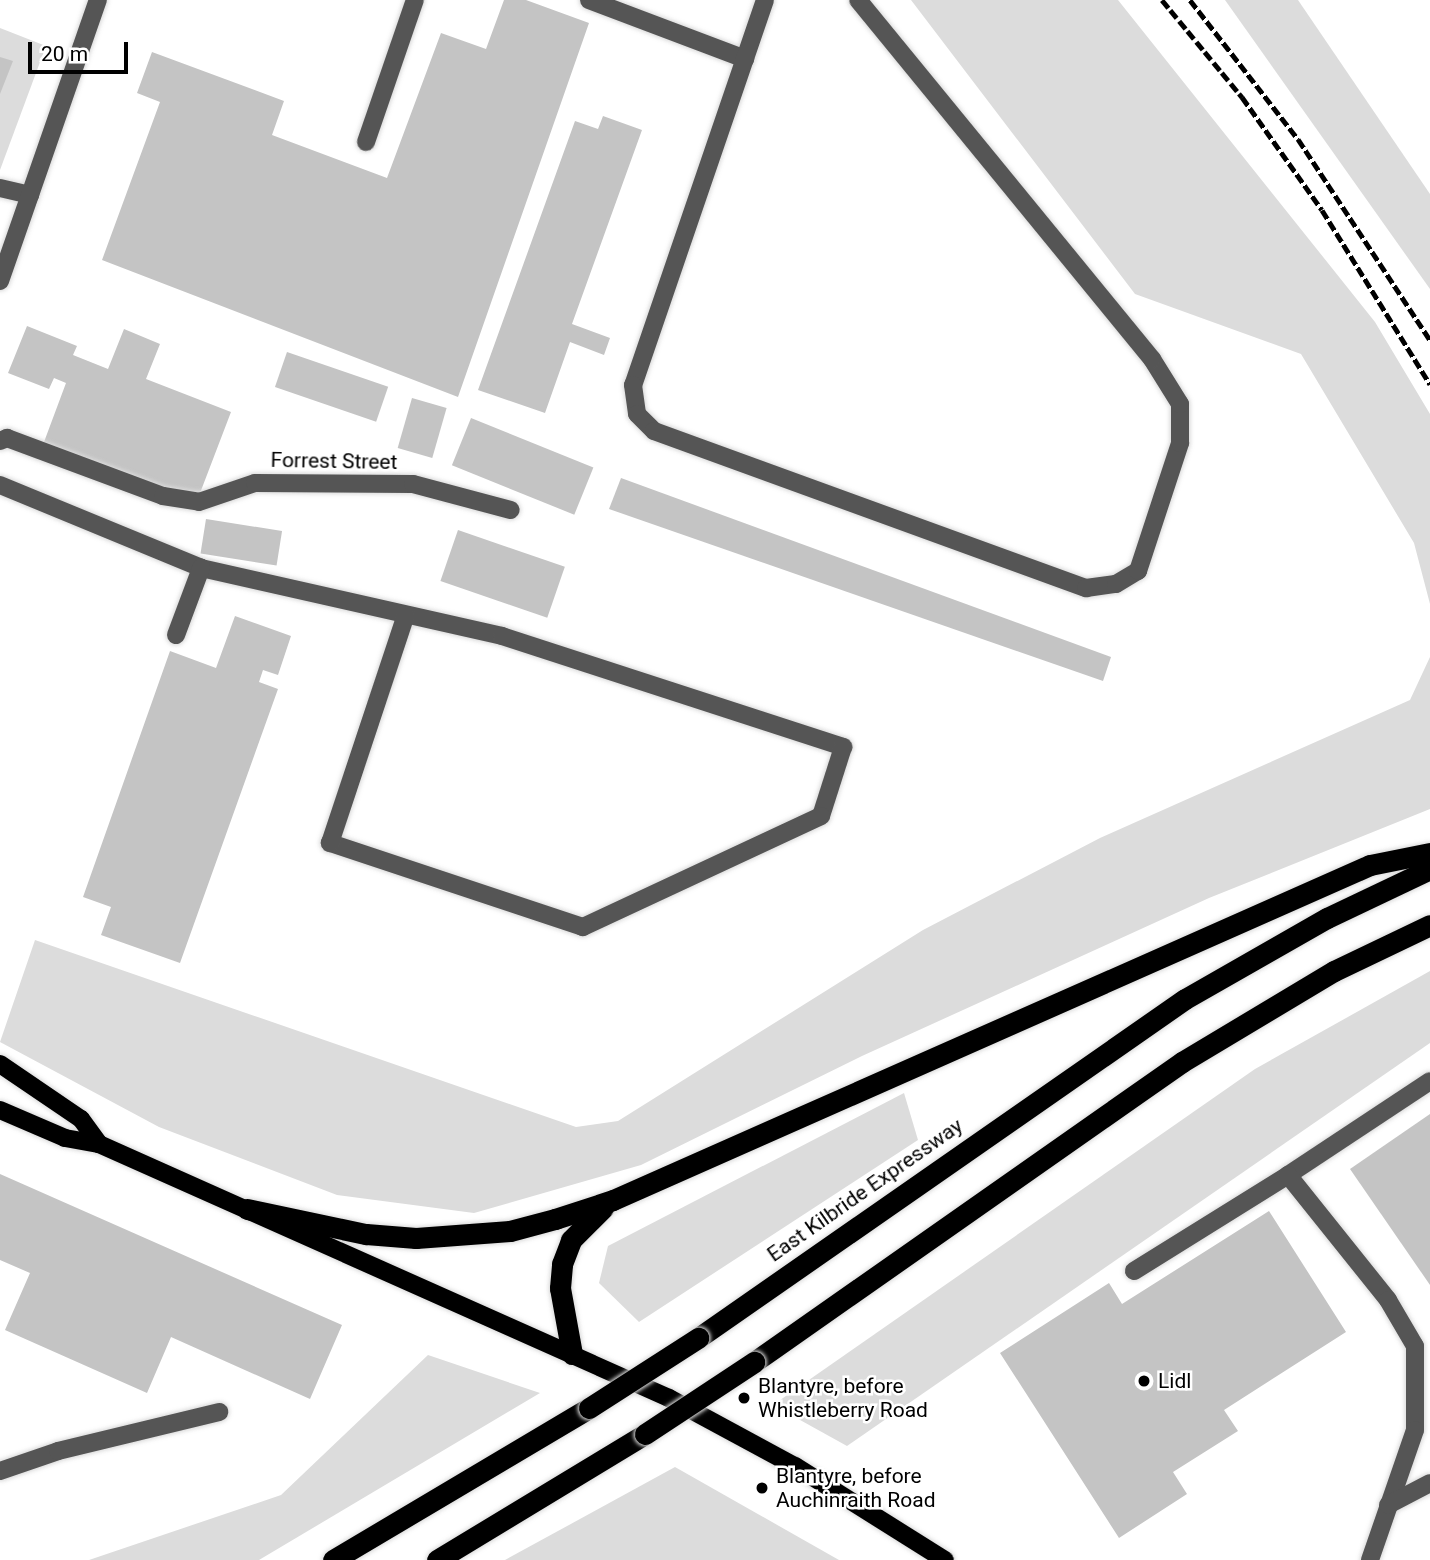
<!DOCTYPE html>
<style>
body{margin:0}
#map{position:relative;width:1430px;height:1560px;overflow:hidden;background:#fff;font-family:Roboto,sans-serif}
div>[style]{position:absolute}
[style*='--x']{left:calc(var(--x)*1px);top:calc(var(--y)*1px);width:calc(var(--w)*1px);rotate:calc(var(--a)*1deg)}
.green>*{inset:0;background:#dcdcdc}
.building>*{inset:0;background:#c4c4c4;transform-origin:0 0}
.roads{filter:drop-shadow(0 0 2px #dbdbdb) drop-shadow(0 0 2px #dbdbdb)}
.minor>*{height:18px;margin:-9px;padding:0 9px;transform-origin:9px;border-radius:9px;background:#555}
.major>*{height:18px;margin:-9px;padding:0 9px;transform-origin:9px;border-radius:9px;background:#000}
.highway>*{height:21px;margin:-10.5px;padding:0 10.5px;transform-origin:10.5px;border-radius:10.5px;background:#000}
.rail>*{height:5px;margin-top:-2.5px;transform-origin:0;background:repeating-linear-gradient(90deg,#000 0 10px,transparent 0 13.5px)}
.bridges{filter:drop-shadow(0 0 2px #dbdbdb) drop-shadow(0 0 2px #dbdbdb)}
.highway-bridge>*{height:21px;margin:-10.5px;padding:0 10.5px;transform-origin:10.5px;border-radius:10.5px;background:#000}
.dots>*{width:19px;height:19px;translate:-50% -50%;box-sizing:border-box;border:4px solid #fff;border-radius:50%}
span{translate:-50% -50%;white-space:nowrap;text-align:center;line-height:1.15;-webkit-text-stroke:5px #fff;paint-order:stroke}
.street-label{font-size:21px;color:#000}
.poi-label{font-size:21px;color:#000}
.left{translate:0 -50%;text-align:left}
.scale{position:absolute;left:28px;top:42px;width:100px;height:32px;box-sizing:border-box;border:4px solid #000;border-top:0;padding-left:9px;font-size:21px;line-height:24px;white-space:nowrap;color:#000;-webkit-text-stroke:5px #fff;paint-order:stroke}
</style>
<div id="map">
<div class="green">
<i style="clip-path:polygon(911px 0,1118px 0,1375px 322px,1430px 414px,1430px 604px,1414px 543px,1301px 354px,1135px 294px)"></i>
<i style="clip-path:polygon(1225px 0,1298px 0,1430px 194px,1430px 289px)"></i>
<i style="clip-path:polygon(0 28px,46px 46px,0 170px)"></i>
<i style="clip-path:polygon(1430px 657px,1430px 809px,1209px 898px,862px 1056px,641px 1165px,474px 1213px,337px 1195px,159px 1127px,0 1042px,35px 940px,576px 1127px,618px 1121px,923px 930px,1100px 838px,1410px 700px)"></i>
<i style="clip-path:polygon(1430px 971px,1430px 1043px,847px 1446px,773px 1405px,1255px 1069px)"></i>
<i style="clip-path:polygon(904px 1093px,918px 1140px,639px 1322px,599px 1283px,608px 1246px)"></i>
<i style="clip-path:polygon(428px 1355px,540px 1393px,259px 1560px,89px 1560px,281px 1495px)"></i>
<i style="clip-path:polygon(675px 1467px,839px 1560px,505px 1560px)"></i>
</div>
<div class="building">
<i style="clip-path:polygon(504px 0,526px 0,589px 23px,458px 397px,102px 260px,160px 102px,137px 93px,152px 52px,284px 101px,272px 135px,387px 178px,441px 33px,486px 49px)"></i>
<i style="clip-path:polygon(0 57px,13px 61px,0 94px)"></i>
<i style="clip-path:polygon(603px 116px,642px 130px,572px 324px,610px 338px,604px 355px,570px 342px,545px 413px,478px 390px,575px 121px,598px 129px)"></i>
<i style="clip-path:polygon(27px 326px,77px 346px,73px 355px,108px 369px,124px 329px,160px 344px,146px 379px,231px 412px,197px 501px,44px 442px,66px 383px,54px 378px,49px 389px,8px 373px)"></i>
<i style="left:287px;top:352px;width:107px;height:37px;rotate:19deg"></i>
<i style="left:412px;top:398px;width:36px;height:52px;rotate:16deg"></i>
<i style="left:471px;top:418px;width:132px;height:51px;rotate:22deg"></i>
<i style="clip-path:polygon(621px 478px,1111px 657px,1103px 681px,609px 509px)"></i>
<i style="left:206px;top:519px;width:77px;height:35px;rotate:9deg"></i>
<i style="left:458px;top:530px;width:113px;height:54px;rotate:19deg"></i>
<i style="clip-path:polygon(235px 616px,291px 636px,278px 675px,263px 670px,259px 682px,278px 689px,180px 963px,101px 935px,111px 907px,83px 897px,170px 651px,216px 668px)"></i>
<i style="clip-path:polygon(1430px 1114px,1430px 1285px,1350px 1169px)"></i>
<i style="clip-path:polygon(0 1174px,342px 1325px,310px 1399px,171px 1337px,147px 1393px,5px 1330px,30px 1273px,0 1260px)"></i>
<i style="clip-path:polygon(1269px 1211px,1346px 1332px,1224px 1410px,1238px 1431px,1173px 1472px,1187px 1494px,1119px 1538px,1000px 1353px,1109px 1283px,1122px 1304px)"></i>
</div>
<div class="roads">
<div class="minor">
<i style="--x:589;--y:0;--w:167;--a:20.7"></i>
<i style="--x:765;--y:0;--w:407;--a:108.9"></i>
<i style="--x:633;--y:385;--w:29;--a:82"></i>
<i style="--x:637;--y:414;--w:24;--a:45"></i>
<i style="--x:654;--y:431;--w:460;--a:20"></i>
<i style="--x:1086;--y:588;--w:30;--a:-8"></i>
<i style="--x:1116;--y:584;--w:26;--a:-31"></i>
<i style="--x:1138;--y:571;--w:135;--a:-71.8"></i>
<i style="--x:1180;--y:443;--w:39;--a:-90"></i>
<i style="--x:1180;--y:404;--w:53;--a:-121.9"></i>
<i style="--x:1152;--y:359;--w:464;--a:-129.3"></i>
<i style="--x:366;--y:142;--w:150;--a:-71"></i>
<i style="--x:0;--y:188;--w:31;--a:13"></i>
<i style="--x:0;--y:281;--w:298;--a:-70.8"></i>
<i style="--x:0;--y:441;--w:8;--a:-23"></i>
<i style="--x:7;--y:438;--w:166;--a:20.4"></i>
<i style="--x:163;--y:496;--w:36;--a:9"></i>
<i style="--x:199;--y:502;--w:59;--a:-18.7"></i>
<i style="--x:255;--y:483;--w:158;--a:0.4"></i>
<i style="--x:413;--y:484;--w:101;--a:14.9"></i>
<i style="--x:0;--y:485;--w:217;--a:22.4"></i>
<i style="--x:201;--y:568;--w:309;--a:12.7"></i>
<i style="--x:502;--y:636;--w:359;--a:18"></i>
<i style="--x:843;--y:747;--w:72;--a:107.7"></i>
<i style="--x:821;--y:816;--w:263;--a:155"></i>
<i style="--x:583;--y:927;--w:267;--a:-161.6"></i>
<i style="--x:330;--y:843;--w:240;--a:-71.6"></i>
<i style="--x:176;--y:635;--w:72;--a:-69.5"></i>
<i style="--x:1288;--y:1175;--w:170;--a:-33.5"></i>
<i style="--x:1134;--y:1271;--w:181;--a:-31.9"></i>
<i style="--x:1288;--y:1175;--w:160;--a:51.3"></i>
<i style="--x:1388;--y:1300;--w:53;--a:59.6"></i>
<i style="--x:1415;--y:1346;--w:84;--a:90"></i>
<i style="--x:1415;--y:1430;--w:138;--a:109.1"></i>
<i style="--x:0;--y:1471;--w:61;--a:-19"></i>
<i style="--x:58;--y:1451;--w:166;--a:-13.6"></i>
<i style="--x:1388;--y:1505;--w:47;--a:-27.6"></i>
</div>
<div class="major">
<i style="--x:0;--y:1064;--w:98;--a:34.2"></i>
<i style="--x:81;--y:1119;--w:31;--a:54"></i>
<i style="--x:0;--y:1110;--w:71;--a:23.3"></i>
<i style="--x:65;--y:1138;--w:35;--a:10"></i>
<i style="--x:99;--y:1144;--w:624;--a:24.02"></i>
<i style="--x:669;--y:1398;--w:143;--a:28.4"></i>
<i style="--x:795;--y:1466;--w:177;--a:32.1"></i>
</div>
<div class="highway">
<i style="--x:247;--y:1209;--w:122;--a:11.9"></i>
<i style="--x:366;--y:1234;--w:50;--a:4.6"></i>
<i style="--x:416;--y:1238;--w:94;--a:-4.3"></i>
<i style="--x:510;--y:1231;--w:47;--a:-14.9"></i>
<i style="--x:555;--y:1219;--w:61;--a:-18.1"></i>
<i style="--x:613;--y:1200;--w:828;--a:-23.87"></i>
<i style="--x:1370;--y:865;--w:61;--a:-11.3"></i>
<i style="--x:698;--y:1338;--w:593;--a:-34.84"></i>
<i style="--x:1185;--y:999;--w:163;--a:-29.7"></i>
<i style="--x:1327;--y:918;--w:114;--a:-25.4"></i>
<i style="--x:572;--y:1354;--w:67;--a:-100.3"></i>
<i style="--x:560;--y:1288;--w:24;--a:-85"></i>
<i style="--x:562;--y:1264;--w:26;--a:-69"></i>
<i style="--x:571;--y:1240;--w:45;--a:-45"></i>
<i style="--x:754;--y:1362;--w:523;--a:-35.03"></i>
<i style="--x:1182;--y:1062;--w:177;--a:-30.9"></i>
<i style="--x:1334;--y:971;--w:106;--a:-25.6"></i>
<i style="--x:333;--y:1560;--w:298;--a:-30.7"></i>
<i style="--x:437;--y:1560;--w:243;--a:-31.2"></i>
</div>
</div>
<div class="rail">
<i style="--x:1162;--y:0;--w:126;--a:50.5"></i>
<i style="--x:1242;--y:97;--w:138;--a:54.7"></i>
<i style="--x:1322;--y:210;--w:205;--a:58.2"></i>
<i style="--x:1190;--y:0;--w:176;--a:52.2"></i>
<i style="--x:1298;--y:139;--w:240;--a:56.7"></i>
</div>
<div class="bridges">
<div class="highway-bridge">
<i style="--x:589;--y:1408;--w:130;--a:-32.7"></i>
<i style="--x:645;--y:1434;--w:131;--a:-33.4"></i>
</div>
</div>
<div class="dots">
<i style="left:1144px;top:1381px;background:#000"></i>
<i style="left:744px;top:1398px;background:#000"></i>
<i style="left:762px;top:1488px;background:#000"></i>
</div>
<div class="street-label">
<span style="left:334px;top:461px;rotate:1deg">Forrest Street</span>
<span style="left:865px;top:1190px;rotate:-35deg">East Kilbride Expressway</span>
</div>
<div class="poi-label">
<span class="left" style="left:1158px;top:1381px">Lidl</span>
<span class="left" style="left:758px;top:1398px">Blantyre, before<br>Whistleberry Road</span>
<span class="left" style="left:776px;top:1488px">Blantyre, before<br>Auchinraith Road</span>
</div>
<div class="scale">20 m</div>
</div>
